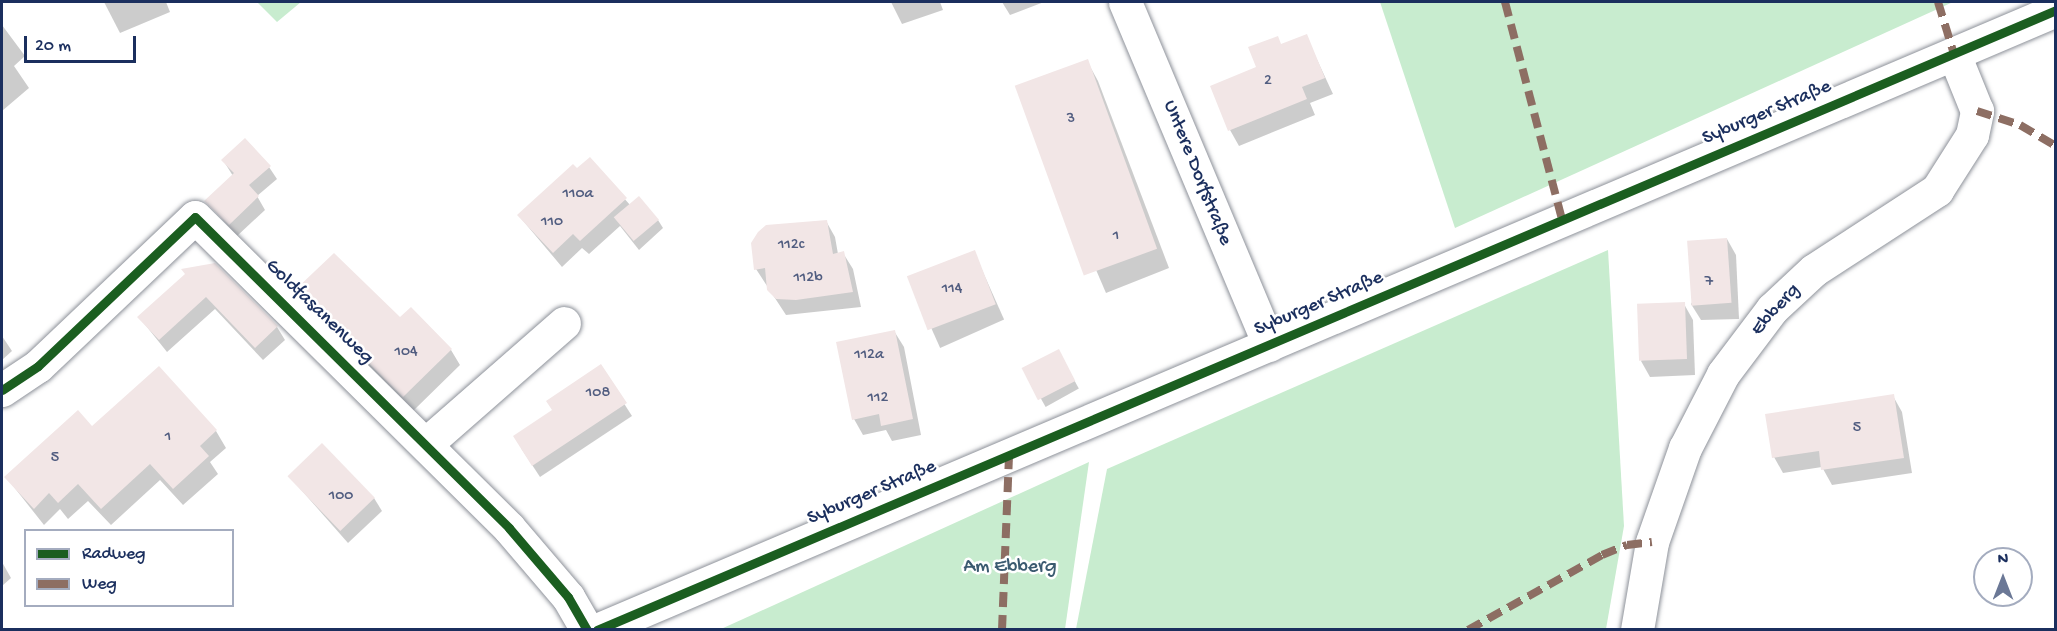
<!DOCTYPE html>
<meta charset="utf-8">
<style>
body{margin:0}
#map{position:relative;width:2057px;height:631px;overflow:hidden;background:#fff;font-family:"Gochi Hand",sans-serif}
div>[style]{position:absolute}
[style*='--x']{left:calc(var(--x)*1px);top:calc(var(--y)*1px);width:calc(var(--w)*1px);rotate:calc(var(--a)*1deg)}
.green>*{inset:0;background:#c8eccf}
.shadow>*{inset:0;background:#0003;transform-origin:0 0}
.building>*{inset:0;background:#f2e6e6;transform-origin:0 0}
.roads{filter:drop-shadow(0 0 2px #8e929a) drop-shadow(0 0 2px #8e929a)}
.street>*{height:33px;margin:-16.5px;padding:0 16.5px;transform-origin:16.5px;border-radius:16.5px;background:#fff}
.secondary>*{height:33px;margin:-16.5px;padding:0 16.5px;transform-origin:16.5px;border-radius:16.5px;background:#fff}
.quiet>*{height:8px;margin-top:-4px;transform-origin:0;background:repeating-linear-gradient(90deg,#8d6e63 0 15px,transparent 0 23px)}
.cycleway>*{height:9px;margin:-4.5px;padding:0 4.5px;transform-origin:4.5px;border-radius:4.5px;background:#1b5e20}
span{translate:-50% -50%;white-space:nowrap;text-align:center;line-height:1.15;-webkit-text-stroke:5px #fff;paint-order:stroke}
.number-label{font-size:16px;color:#515d80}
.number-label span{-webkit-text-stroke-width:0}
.street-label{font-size:20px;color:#1b2f5e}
.park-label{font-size:20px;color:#3b5a70}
.frame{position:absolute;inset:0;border:3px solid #1b2f5e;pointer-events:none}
.legend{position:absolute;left:24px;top:529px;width:210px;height:78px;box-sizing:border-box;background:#fff;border:2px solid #a4acbf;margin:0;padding:8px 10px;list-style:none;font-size:18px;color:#1b2f5e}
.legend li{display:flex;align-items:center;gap:12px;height:30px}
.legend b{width:30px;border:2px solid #a4acbf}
.north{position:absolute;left:1973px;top:547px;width:60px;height:60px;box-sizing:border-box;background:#fff;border:2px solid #a4acbf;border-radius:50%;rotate:0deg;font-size:16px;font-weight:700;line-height:24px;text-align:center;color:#1b2f5e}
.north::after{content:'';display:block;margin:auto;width:21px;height:27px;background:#6b7896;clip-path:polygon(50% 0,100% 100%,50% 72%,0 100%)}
.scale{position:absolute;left:24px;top:36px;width:112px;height:27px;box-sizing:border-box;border:3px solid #1b2f5e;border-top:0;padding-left:8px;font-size:18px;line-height:21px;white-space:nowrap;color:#1b2f5e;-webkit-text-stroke:4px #fff;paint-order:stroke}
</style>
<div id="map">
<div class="green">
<i style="clip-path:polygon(257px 2px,301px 2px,277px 22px)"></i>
<i style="clip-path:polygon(1380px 2px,1953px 2px,1455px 228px)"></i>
<i style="clip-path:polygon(1608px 250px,1624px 526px,1606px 629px,1076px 629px,1107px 469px)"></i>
<i style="clip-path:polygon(1089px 462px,1065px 629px,721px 629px)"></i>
</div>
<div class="shadow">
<i style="clip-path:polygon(104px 2px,166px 2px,170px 12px,120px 33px)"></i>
<i style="clip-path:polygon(891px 2px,940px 2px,943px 10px,902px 24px)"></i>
<i style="clip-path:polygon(1002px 2px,1044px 2px,1010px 15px)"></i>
<i style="clip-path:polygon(2px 25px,25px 56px,14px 66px,29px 88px,2px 111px)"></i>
<i style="clip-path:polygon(1306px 36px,1333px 94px,1310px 103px,1315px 115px,1239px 146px,1230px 130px,1258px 68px,1282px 46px)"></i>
<i style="clip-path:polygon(1087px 61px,1098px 81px,1169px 268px,1106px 293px,1018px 89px)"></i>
<i style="clip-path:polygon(590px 159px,630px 205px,658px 220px,663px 228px,639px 250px,620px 226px,589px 254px,582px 248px,562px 267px,519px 216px)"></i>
<i style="clip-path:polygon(223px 160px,269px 167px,277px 179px,257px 196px,265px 210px,237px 236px,206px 201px,233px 176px)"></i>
<i style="clip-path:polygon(826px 221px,835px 237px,838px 254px,843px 253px,853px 269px,861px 307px,786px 315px,756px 269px)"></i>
<i style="clip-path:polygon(1727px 239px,1736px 255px,1739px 319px,1701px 320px,1691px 304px)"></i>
<i style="left:974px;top:252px;width:74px;height:70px;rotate:66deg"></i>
<i style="clip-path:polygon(214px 264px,277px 327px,285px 340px,263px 360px,215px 309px,167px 352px,139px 317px)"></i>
<i style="clip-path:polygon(297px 290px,400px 319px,411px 309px,451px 350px,460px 365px,413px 411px,306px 305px)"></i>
<i style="clip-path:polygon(1684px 304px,1693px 320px,1695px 375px,1650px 377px,1641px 361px)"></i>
<i style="clip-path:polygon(894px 331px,904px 347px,921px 435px,892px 441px,886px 430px,863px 435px,854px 419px)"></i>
<i style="clip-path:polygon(2px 336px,12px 351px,2px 360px)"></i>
<i style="left:1058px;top:351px;width:43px;height:38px;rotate:61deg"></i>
<i style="clip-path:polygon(600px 366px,632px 416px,540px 477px,521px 448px)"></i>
<i style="clip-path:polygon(1893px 396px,1902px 412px,1912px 473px,1832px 485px,1822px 467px,1783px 473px,1774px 457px)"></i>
<i style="clip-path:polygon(92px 428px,216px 431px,226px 448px,210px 462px,218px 474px,183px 505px,160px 480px,111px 525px,88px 501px,68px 519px,60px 509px,44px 525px,6px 477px)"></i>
<i style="clip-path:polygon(289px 476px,374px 498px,382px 511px,348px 543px)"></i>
<i style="clip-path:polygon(2px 562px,11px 578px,2px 586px)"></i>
</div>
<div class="building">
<i style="clip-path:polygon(1307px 34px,1325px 78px,1302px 87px,1307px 99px,1228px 131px,1210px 86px,1256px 67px,1248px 47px,1278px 36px,1281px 44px)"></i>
<i style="left:1088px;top:59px;width:202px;height:78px;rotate:70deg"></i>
<i style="clip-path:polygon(245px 138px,271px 166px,249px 185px,259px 196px,229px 225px,204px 201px,234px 173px,221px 160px)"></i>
<i style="clip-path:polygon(590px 157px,627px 198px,580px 241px,573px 234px,553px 253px,517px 215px,573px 164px,577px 168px)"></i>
<i style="left:639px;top:196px;width:31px;height:33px;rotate:50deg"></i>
<i style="clip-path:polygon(827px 220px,833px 254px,844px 251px,853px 292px,796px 300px,776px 299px,767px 290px,765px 268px,754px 270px,751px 243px,758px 232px,766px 225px)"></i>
<i style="left:1727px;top:238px;width:65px;height:40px;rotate:86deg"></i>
<i style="left:975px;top:250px;width:58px;height:73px;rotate:69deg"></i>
<i style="clip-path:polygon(334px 253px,400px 317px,411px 307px,452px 349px,403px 397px,295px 290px)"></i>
<i style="clip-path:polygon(215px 263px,278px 326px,255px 348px,206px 297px,159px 340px,137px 317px,185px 274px,181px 269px)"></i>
<i style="left:1685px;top:302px;width:57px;height:48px;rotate:88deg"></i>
<i style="clip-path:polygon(895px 330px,913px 419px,881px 426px,879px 414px,852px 420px,836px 342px)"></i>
<i style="left:1059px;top:349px;width:36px;height:42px;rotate:63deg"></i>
<i style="clip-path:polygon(601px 364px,627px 403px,532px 466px,513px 436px,552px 410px,546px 401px)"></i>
<i style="clip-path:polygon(159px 366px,217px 430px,200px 446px,209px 456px,173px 489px,150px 464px,101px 509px,78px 484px,58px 503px,49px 493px,34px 509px,4px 477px,78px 410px,92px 426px)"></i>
<i style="clip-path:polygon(1894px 394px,1904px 458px,1821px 470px,1819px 451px,1772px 458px,1765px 414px)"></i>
<i style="left:322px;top:443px;width:76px;height:48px;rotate:46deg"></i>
</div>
<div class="roads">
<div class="street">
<i style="--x:1125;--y:2;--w:372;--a:67.2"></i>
<i style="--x:2;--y:390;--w:43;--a:-33.7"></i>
<i style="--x:38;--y:366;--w:216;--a:-43.5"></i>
<i style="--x:195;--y:217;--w:442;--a:44.7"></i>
<i style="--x:509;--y:528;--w:91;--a:49.5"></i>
<i style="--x:568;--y:597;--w:38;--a:60"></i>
<i style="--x:427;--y:443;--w:182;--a:-41.2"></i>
<i style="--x:1637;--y:630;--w:89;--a:-80.3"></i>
<i style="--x:1652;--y:542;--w:100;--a:-70.7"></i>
<i style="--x:1685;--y:448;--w:83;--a:-62.8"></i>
<i style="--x:1723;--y:374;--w:81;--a:-53"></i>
<i style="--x:1772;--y:309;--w:57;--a:-42.9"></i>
<i style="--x:1814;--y:270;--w:147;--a:-33"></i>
<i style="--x:1937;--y:190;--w:65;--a:-57.5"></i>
<i style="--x:1972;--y:135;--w:25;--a:-78"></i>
<i style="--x:1977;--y:111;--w:61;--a:-112"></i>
</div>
<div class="secondary">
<i style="--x:597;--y:630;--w:1585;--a:-23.02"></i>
</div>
</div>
<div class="quiet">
<i style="--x:1505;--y:2;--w:224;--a:75.3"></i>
<i style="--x:1938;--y:2;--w:54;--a:72.9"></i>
<i style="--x:1977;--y:111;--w:45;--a:18"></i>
<i style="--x:2020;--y:125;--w:42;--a:30.3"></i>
<i style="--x:1002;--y:630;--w:176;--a:-87.7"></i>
<i style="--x:1468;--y:630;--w:154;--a:-29.2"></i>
<i style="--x:1602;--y:555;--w:27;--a:-22"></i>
<i style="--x:1627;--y:545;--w:25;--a:-7"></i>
</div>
<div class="cycleway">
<i style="--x:2;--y:390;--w:43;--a:-33.7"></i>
<i style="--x:38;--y:366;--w:216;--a:-43.5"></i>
<i style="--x:195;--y:217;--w:442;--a:44.7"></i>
<i style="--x:509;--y:528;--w:91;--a:49.5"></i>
<i style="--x:568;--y:597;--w:38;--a:60"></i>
<i style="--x:597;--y:630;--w:1585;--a:-23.02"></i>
</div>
<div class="number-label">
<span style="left:1268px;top:82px">2</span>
<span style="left:1071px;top:120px">3</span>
<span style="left:578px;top:195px">110a</span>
<span style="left:552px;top:223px">110</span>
<span style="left:1116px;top:237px">1</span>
<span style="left:791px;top:246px">112c</span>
<span style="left:808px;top:279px">112b</span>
<span style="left:1709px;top:283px">7</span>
<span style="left:952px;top:290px">114</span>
<span style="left:406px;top:353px">104</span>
<span style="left:869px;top:356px">112a</span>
<span style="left:598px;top:394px">108</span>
<span style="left:878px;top:399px">112</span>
<span style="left:1857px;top:429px">5</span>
<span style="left:168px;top:438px">1</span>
<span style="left:55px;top:459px">5</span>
<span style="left:341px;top:497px">100</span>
</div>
<div class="street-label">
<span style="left:1767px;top:113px;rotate:-23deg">Syburger Straße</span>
<span style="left:1197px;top:173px;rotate:68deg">Untere Dorfstraße</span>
<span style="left:1319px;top:304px;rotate:-23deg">Syburger Straße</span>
<span style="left:1776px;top:310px;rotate:-48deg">Ebberg</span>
<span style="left:319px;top:312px;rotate:44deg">Goldfasanenweg</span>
<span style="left:872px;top:493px;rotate:-23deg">Syburger Straße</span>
</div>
<div class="park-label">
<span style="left:1010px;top:567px">Am Ebberg</span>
</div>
<div class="frame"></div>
<ul class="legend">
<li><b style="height:8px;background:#1b5e20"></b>Radweg</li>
<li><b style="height:8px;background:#8d6e63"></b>Weg</li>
</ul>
<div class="north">N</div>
<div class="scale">20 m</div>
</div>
